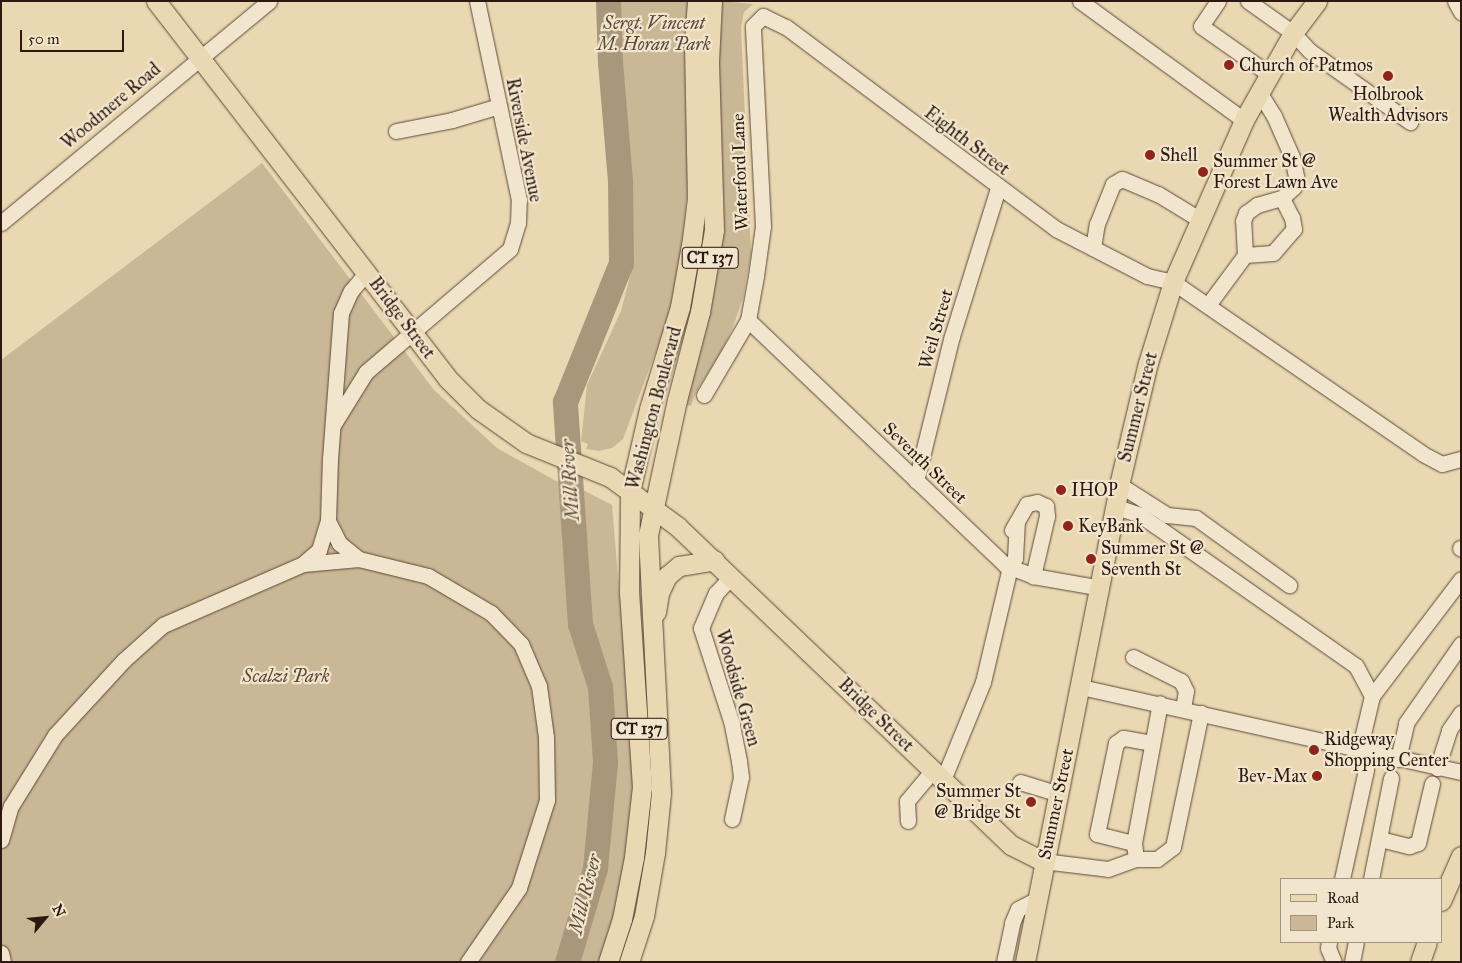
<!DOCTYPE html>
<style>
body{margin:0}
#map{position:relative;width:1462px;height:963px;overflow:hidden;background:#ead8b2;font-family:"IM FELL Great Primer",serif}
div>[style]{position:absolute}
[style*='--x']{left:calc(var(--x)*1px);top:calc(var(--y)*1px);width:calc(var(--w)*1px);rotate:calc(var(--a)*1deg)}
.green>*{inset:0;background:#cab796}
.river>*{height:25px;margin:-12.5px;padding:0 12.5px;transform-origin:12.5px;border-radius:12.5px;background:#a9977b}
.roads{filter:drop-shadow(0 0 1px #5c4838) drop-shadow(0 0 1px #5c4838)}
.minor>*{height:15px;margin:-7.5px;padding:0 7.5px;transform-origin:7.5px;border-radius:7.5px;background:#f1e6cd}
.major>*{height:19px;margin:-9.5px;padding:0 9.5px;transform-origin:9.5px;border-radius:9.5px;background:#ead8b2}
.dots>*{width:14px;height:14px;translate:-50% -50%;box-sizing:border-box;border:2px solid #f1e6cd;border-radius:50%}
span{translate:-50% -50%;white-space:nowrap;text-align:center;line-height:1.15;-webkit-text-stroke:4.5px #f1e6cd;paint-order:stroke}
.shield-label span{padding:1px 4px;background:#f1e6cd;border:1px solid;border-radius:4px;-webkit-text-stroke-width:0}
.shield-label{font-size:16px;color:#2c1810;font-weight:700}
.park-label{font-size:18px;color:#5b4838;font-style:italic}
.poi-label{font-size:18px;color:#2c1810}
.left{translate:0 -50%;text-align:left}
.right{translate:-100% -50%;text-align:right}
.street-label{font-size:18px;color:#2c1810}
.water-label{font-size:19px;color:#5e4b3b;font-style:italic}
.frame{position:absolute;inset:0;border:2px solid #2c1810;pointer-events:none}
.legend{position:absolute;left:1280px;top:878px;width:162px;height:65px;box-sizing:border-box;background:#f1e6cd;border:1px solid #a29481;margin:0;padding:6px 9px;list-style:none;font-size:15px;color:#2c1810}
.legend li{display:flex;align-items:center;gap:10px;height:25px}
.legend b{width:25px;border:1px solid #a29481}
.north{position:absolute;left:20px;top:893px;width:50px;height:50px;-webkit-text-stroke:4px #f1e6cd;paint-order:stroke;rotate:62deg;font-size:14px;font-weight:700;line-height:20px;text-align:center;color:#2c1810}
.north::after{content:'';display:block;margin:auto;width:18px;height:22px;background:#2c1810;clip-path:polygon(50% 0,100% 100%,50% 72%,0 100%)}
.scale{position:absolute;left:20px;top:30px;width:104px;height:22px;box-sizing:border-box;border:2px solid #2c1810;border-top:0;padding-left:6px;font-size:15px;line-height:18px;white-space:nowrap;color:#2c1810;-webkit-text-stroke:4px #f1e6cd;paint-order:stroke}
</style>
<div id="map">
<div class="green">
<i style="clip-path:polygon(619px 1px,688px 1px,688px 190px,677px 286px,666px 324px,623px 439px,612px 448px,599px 451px,586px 449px,588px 444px,581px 441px,587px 385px,621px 311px,634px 261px)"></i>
<i style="clip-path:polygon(721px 1px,753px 4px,744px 12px,741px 27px,751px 254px,743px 298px,733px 327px,722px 350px,696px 392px,691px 406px,686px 405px,711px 309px,722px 231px,718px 59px)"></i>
<i style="clip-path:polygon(262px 163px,434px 390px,497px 448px,556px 481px,581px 489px,612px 505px,635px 780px,624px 885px,602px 962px,1px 962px,1px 360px)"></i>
</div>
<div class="river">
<i style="--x:567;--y:962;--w:98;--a:-73.4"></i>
<i style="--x:595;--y:868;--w:106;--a:-84.6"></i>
<i style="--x:605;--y:762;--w:75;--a:-93.8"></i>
<i style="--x:600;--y:687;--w:66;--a:-107.6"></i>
<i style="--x:580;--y:624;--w:223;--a:-93.9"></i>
<i style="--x:565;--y:402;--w:150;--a:-68.1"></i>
<i style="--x:621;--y:263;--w:82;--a:-90.7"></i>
<i style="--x:620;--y:181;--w:119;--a:-94.8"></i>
<i style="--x:610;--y:62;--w:61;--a:-91.9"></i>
</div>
<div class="roads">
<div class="minor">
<i style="--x:1080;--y:1;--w:203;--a:36"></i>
<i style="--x:1218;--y:1;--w:30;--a:124"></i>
<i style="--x:1201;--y:26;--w:83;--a:35.2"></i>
<i style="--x:1248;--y:1;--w:55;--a:35.4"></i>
<i style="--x:1293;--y:33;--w:25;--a:47"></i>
<i style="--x:1310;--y:51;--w:123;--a:35.4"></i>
<i style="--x:1455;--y:1;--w:13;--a:61"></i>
<i style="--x:396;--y:131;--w:57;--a:-11.1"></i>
<i style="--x:452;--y:120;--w:49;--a:-16.6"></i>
<i style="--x:1;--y:223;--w:348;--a:-39.6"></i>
<i style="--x:1093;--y:248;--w:24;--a:-81"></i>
<i style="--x:1097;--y:224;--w:43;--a:-68.2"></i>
<i style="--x:1113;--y:184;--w:10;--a:-29"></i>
<i style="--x:1122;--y:179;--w:39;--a:23"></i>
<i style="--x:1158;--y:194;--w:48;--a:31.4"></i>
<i style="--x:1245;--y:255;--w:28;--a:-4"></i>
<i style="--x:1273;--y:253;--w:32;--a:-49"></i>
<i style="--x:1294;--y:229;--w:11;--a:-100"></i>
<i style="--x:1292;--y:218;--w:22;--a:-117"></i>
<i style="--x:1208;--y:305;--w:62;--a:-53.5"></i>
<i style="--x:1245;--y:255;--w:34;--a:-93"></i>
<i style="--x:1243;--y:221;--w:9;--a:-69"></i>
<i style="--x:1246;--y:213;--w:14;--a:-36"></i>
<i style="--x:1257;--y:205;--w:26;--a:-16"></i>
<i style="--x:1282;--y:198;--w:16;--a:-43"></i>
<i style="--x:1294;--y:187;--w:11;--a:-80"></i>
<i style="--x:1296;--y:176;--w:19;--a:-102"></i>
<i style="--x:1292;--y:157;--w:45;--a:-113.7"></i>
<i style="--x:1274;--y:116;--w:28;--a:-122"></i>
<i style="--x:748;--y:320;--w:355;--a:43.6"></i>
<i style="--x:1005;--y:565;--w:30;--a:21"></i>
<i style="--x:1033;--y:576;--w:69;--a:10"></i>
<i style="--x:704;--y:395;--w:87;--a:-59.6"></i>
<i style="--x:748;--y:320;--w:45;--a:-79.7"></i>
<i style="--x:756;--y:276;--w:50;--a:-82"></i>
<i style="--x:763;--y:226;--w:200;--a:-92.9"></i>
<i style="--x:753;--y:26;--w:14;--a:-45"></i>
<i style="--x:763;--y:16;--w:25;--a:26"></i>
<i style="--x:786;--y:27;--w:337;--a:36.8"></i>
<i style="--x:1056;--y:229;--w:102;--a:27.3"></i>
<i style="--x:1147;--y:276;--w:27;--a:13"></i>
<i style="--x:1173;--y:282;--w:303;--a:34.5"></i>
<i style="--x:1423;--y:454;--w:21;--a:28"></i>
<i style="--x:1442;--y:464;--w:20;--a:-15"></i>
<i style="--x:333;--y:425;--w:62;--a:-58.1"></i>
<i style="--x:366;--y:372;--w:189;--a:-40.5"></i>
<i style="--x:510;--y:249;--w:27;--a:-73"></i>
<i style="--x:518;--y:223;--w:23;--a:-88"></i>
<i style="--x:519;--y:200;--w:203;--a:-101.9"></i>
<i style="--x:916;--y:481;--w:149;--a:-76.1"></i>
<i style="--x:952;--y:336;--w:155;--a:-72.7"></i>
<i style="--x:1120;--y:485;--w:56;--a:32.6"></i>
<i style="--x:1167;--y:515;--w:29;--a:6"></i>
<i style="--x:1196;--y:518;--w:115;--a:35.8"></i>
<i style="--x:1116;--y:507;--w:25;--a:18"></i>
<i style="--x:1140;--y:515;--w:19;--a:35"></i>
<i style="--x:1156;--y:526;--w:244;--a:35"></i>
<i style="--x:1356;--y:666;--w:34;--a:62"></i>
<i style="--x:328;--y:521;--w:25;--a:63"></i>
<i style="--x:339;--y:543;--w:26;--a:39"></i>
<i style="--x:1012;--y:530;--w:30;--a:-60"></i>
<i style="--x:1027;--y:504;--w:10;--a:-11"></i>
<i style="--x:1037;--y:502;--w:10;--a:24"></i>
<i style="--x:1046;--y:506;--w:10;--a:84"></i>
<i style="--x:1047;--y:516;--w:62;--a:103.1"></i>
<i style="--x:1460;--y:548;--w:1;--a:45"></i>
<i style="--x:304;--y:563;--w:20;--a:-41"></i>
<i style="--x:319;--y:550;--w:30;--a:-73"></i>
<i style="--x:328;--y:521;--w:62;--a:-88.2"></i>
<i style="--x:330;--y:459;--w:146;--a:-85.7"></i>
<i style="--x:341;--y:313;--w:24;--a:-66"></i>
<i style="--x:351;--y:291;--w:25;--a:-50"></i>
<i style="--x:1133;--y:657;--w:54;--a:26.6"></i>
<i style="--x:1181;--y:681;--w:11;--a:63"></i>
<i style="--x:1186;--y:691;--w:17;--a:100"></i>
<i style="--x:1081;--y:687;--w:389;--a:12.6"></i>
<i style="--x:1152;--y:743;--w:29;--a:-170"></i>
<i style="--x:1123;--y:738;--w:9;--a:144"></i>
<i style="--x:1116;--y:743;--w:93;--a:101.8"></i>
<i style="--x:1097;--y:834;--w:38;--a:14"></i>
<i style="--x:1134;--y:843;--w:142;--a:-79.5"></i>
<i style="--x:1359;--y:751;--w:57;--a:-76.7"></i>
<i style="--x:1372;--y:696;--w:147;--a:-52.7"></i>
<i style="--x:1398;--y:759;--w:37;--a:-77"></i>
<i style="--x:1406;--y:723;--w:96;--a:-55.2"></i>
<i style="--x:1437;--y:768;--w:40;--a:-72"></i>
<i style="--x:1449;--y:730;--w:21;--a:-55"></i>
<i style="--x:943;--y:780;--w:106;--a:-67.8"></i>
<i style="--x:983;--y:682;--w:118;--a:-76.8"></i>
<i style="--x:1010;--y:567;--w:10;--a:-61"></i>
<i style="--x:1015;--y:558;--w:36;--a:-87"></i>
<i style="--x:1020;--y:782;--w:39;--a:17"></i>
<i style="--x:732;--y:819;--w:43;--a:-77.9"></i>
<i style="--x:741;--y:777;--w:16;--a:-97"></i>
<i style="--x:739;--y:761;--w:38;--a:-101"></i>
<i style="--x:732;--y:724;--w:101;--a:-107.9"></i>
<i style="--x:701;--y:628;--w:38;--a:-67"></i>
<i style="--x:716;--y:593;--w:23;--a:-47"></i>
<i style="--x:908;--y:821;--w:20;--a:-93"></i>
<i style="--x:907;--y:801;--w:40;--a:-50"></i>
<i style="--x:1380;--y:839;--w:30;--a:14"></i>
<i style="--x:1409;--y:846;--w:9;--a:-18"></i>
<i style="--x:1418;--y:843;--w:61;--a:-76.7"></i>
<i style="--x:1;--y:840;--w:35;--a:-74"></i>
<i style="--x:11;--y:806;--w:84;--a:-58.2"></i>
<i style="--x:55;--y:735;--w:102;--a:-47.4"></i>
<i style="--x:124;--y:660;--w:52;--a:-41.9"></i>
<i style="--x:163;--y:625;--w:153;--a:-23.5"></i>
<i style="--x:303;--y:564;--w:56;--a:-5.1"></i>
<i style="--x:359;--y:559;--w:71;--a:13.8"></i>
<i style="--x:428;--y:576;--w:73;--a:30.4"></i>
<i style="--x:491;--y:613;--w:43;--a:45.9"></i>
<i style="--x:521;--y:644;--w:46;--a:66.8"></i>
<i style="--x:539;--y:686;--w:51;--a:82.2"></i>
<i style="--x:546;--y:737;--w:63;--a:89.1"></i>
<i style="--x:547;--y:800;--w:92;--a:107.7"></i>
<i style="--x:519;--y:888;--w:90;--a:124.6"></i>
<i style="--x:1134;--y:843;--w:16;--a:83"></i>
<i style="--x:1136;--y:859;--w:21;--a:0"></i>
<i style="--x:1157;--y:859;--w:20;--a:-37"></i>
<i style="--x:1173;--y:847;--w:137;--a:-78.2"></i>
<i style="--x:1043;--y:861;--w:65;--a:7"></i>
<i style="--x:1108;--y:869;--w:30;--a:-20"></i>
<i style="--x:1342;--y:879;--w:112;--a:-77.6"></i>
<i style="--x:1371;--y:879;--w:103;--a:-78.8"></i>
<i style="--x:1329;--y:942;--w:6;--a:99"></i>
<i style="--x:1328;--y:948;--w:15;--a:67"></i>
<i style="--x:1;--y:953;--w:9;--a:77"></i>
<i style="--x:1004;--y:962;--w:40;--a:-78"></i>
<i style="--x:1012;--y:923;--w:15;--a:-67"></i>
<i style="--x:1018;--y:909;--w:22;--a:-27"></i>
<i style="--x:1352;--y:962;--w:20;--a:-79"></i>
</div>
<div class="major">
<i style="--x:156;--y:1;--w:476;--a:52.3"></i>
<i style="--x:447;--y:378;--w:44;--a:45"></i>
<i style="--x:478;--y:409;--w:59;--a:35.3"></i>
<i style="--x:526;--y:443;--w:91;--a:22"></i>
<i style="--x:610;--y:477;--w:83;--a:36.2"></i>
<i style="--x:677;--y:526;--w:462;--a:43.7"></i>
<i style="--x:1011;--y:845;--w:36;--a:27"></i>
<i style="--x:656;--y:612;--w:19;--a:-81"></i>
<i style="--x:659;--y:593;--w:19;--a:-65"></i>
<i style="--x:667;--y:576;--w:16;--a:-40"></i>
<i style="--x:679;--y:566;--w:36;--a:-9"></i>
<i style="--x:1441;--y:901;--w:49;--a:-66"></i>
<i style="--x:608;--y:962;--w:45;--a:-72"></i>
<i style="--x:622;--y:919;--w:63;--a:-79"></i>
<i style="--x:634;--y:857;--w:70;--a:-83.5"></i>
<i style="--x:642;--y:787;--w:194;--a:-93.8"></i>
<i style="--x:629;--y:593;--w:101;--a:-89.4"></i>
<i style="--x:630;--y:492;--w:85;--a:-77.1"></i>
<i style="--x:649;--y:409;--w:107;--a:-73.1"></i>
<i style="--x:680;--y:307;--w:69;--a:-80"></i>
<i style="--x:692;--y:239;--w:38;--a:-83"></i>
<i style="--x:697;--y:201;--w:157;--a:-91.1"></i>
<i style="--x:694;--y:44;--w:43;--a:-86"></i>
<i style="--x:629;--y:962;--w:48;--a:-71.9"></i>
<i style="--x:644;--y:916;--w:64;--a:-80.1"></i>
<i style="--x:655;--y:853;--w:60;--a:-84.3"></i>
<i style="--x:661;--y:793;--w:258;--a:-92.9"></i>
<i style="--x:648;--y:535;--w:138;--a:-77.9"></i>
<i style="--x:677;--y:400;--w:91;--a:-75.4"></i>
<i style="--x:700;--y:312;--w:83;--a:-80.3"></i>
<i style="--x:714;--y:230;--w:168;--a:-91.7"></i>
<i style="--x:709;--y:62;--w:61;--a:-87.2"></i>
<i style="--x:1025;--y:962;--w:490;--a:-78.8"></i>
<i style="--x:1120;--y:481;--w:121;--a:-76.7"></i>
<i style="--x:1148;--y:363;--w:85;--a:-72.8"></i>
<i style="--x:1173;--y:282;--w:177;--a:-66.3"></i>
<i style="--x:1244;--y:120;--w:100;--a:-60.6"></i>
<i style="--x:1293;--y:33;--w:40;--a:-53"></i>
<i style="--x:1420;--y:962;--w:21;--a:-71"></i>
</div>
</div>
<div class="dots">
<i style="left:1229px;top:65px;background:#8f2418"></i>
<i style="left:1388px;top:76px;background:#8f2418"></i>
<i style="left:1150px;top:155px;background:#8f2418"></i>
<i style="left:1203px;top:172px;background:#8f2418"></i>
<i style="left:1061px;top:490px;background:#8f2418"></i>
<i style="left:1068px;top:526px;background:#8f2418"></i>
<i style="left:1091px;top:559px;background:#8f2418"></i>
<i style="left:1314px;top:750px;background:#8f2418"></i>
<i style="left:1317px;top:776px;background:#8f2418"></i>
<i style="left:1031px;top:802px;background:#8f2418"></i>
</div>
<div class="shield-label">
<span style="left:710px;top:258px">CT 137</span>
<span style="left:639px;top:729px">CT 137</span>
</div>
<div class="park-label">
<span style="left:654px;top:34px">Sergt. Vincent<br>M. Horan Park</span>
<span style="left:286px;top:676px">Scalzi Park</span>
</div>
<div class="poi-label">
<span class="left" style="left:1239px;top:65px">Church of Patmos</span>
<span style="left:1388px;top:105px">Holbrook<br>Wealth Advisors</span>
<span class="left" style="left:1160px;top:155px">Shell</span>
<span class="left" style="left:1213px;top:172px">Summer St @<br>Forest Lawn Ave</span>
<span class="left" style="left:1071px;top:490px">IHOP</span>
<span class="left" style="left:1078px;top:526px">KeyBank</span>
<span class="left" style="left:1101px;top:559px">Summer St @<br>Seventh St</span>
<span class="left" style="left:1324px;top:750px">Ridgeway<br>Shopping Center</span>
<span class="right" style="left:1307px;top:776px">Bev-Max</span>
<span class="right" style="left:1021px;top:802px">Summer St<br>@ Bridge St</span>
</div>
<div class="street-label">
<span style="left:111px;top:106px;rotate:-40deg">Woodmere Road</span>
<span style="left:524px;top:140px;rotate:79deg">Riverside Avenue</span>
<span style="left:967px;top:141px;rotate:37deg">Eighth Street</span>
<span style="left:740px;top:172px;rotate:-92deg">Waterford Lane</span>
<span style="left:402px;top:318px;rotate:53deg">Bridge Street</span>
<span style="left:936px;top:329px;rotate:-74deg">Weil Street</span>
<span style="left:1138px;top:407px;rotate:-76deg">Summer Street</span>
<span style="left:654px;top:408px;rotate:-75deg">Washington Boulevard</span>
<span style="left:925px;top:463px;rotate:44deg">Seventh Street</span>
<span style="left:738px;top:688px;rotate:74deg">Woodside Green</span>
<span style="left:876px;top:715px;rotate:44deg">Bridge Street</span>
<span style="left:1056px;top:804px;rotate:-78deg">Summer Street</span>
</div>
<div class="water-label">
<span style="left:570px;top:480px;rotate:-94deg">Mill River</span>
<span style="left:585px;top:894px;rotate:-76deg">Mill River</span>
</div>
<div class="frame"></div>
<ul class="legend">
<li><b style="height:6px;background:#ead8b2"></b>Road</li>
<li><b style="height:14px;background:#cab796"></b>Park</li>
</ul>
<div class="north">N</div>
<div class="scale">50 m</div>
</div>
